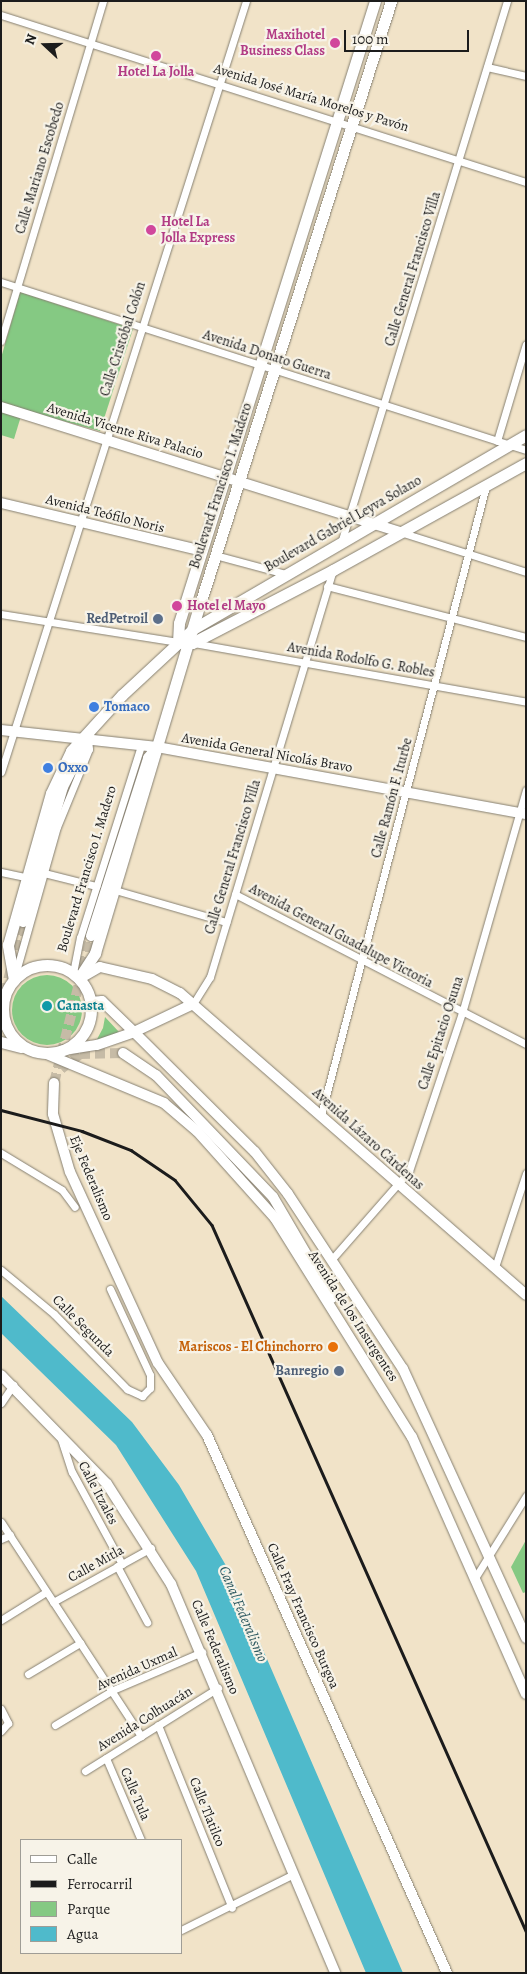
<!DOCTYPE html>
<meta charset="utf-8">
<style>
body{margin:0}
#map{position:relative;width:527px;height:1974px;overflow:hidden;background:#f1e3c8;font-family:Alegreya,serif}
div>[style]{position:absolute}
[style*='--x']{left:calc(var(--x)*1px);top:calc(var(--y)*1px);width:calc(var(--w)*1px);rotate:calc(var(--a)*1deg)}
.green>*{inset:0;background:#85c983}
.round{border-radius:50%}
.water>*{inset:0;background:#4fbacb}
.secondary-tunnel>*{height:10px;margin-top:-5px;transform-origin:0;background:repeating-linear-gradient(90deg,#c6bba6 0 10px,transparent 0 15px)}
.roads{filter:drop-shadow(0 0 1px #868072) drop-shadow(0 0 1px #868072)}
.minor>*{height:7px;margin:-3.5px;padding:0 3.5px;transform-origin:3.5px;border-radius:3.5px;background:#fff}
.secondary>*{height:10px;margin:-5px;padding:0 5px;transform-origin:5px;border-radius:5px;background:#fff}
.primary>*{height:11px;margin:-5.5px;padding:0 5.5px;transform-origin:5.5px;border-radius:5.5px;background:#fff}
.primary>.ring{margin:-5.5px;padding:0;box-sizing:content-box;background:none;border:11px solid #fff;border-radius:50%}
.rail>*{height:2.5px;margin:-1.25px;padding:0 1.25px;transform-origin:1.25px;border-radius:1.25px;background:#1c1c1c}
.dots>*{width:14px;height:14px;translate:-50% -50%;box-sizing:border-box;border:2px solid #f7f3e8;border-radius:50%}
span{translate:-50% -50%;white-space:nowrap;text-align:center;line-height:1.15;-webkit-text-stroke:4.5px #f7f3e8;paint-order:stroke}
.hotel-label{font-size:14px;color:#b23c85;font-weight:700}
.right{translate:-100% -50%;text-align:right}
.left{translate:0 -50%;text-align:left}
.street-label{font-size:14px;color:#1c1c1c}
.service-label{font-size:14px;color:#4e5e75;font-weight:700}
.shop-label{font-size:14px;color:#366cbe;font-weight:700}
.culture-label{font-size:14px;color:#0d838f;font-weight:700}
.food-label{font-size:14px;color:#c56008;font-weight:700}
.water-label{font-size:15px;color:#305b62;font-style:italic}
.frame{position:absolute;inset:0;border:2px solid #1c1c1c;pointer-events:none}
.legend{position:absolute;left:20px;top:1839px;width:162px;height:115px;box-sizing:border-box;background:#f7f3e8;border:1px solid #9f9d96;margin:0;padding:6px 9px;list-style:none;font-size:15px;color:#1c1c1c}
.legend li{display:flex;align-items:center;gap:10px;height:25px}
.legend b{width:25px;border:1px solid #9f9d96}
.north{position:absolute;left:20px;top:20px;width:50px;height:50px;-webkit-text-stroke:4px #f7f3e8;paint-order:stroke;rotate:291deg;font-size:14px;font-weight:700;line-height:20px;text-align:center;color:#1c1c1c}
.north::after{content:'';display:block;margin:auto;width:18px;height:22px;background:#1c1c1c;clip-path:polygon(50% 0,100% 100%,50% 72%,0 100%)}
.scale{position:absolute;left:344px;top:30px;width:125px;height:22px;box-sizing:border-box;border:2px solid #1c1c1c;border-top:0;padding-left:6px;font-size:15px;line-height:18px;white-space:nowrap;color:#1c1c1c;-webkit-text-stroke:4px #f7f3e8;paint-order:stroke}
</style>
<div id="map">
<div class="green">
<i style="clip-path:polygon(20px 292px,133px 329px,100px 431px,1px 404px,1px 358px)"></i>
<i style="clip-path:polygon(1px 412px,21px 416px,14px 439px,1px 435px)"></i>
<i class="round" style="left:12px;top:975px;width:70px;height:70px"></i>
<i style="clip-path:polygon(105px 1017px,119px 1032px,95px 1043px,103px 1028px)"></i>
<i style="clip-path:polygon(526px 1540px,526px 1592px,523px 1593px,511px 1567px)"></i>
</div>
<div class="water">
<i style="clip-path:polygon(1px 1296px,132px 1422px,179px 1485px,228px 1569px,403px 1973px,366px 1973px,196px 1571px,116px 1445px,1px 1333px)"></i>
</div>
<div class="secondary-tunnel">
<i style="--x:1;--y:1008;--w:89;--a:-75.7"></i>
<i style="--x:61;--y:1069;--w:24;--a:-38"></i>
<i style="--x:80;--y:1054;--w:43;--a:-1.3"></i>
<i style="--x:54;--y:1083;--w:152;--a:-75.9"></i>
</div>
<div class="roads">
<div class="minor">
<i style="--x:1;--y:15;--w:551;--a:17.65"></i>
<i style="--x:487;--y:67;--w:40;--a:13"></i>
<i style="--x:1;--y:282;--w:551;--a:17.74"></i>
<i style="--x:1;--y:341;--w:355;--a:-73.3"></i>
<i style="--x:497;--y:441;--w:101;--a:-73.4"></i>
<i style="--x:400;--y:532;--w:132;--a:17.6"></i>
<i style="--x:341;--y:543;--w:567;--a:-72.97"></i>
<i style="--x:215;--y:555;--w:73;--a:15"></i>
<i style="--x:327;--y:586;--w:205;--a:14.4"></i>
<i style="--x:1;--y:614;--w:179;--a:9"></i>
<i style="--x:193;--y:643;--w:338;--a:10"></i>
<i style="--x:1;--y:772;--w:809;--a:-72.37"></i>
<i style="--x:1;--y:872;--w:25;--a:12"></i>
<i style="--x:44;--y:873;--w:54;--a:14"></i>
<i style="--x:115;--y:890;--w:116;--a:16.1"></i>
<i style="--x:235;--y:894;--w:327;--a:27.3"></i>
<i style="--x:73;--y:973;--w:36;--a:-79"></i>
<i style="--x:80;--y:938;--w:201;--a:-72.4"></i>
<i style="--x:15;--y:975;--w:154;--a:-74.2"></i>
<i style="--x:57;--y:827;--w:84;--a:-67.7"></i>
<i style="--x:89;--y:749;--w:11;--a:-95"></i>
<i style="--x:193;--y:1004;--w:32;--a:-58"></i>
<i style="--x:210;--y:977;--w:425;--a:-73.2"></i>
<i style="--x:321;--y:1115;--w:650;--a:-75.3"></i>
<i style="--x:1;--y:1153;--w:71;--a:31.2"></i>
<i style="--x:62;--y:1190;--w:21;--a:53"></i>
<i style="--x:332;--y:1259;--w:117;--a:-48.8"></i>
<i style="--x:409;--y:1171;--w:167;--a:-71.5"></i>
<i style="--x:462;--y:1013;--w:232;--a:-74"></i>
<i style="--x:495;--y:1267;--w:99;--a:-71.7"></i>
<i style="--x:1;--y:1270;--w:69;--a:39.7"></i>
<i style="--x:54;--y:1314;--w:105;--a:45.8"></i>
<i style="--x:127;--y:1389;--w:17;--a:25"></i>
<i style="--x:142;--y:1396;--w:11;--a:-45"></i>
<i style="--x:150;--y:1388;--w:13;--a:-90"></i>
<i style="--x:150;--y:1375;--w:95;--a:-114.9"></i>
<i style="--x:1;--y:1403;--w:22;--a:-56"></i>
<i style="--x:60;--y:1436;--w:38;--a:72"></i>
<i style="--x:72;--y:1472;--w:105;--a:61.5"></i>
<i style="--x:1;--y:1522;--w:256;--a:56.8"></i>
<i style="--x:1;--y:1539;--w:10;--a:-24"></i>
<i style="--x:117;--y:1566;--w:64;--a:61.8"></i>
<i style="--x:475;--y:1578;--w:97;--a:-58.1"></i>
<i style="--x:53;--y:1602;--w:112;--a:-28.9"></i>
<i style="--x:1;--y:1620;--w:53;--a:-31.9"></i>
<i style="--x:28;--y:1674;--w:61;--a:-30.8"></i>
<i style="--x:1;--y:1709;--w:16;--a:63"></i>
<i style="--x:8;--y:1723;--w:11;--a:131"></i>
<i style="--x:55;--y:1725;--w:68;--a:-31.1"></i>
<i style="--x:113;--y:1690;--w:97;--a:-23.1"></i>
<i style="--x:158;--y:1725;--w:197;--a:68"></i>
<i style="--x:106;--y:1758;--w:89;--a:66.9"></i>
<i style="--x:85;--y:1771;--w:157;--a:-32"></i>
<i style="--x:181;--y:1930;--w:126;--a:-26.4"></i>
</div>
<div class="secondary">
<i style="--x:1;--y:407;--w:418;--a:17.4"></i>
<i style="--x:1;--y:503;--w:207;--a:13.4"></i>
<i style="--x:1;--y:730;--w:157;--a:6.2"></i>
<i style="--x:157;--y:747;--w:375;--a:10.3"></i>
<i style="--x:23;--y:922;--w:141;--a:-73.5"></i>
<i style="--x:63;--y:787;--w:55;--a:-63"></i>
<i style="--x:91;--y:936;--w:187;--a:-72.2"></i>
<i style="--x:148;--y:758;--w:13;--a:-51"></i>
<i style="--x:79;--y:979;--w:24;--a:-30"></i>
<i style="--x:100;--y:967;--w:53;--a:13"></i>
<i style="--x:152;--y:979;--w:31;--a:27"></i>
<i style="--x:180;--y:993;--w:459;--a:41.1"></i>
<i style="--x:91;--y:1002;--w:11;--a:-5"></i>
<i style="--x:102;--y:1001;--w:45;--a:44.1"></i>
<i style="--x:134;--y:1032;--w:170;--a:44.8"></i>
<i style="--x:255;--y:1152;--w:53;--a:51.8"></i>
<i style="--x:288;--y:1194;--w:209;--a:56.7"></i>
<i style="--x:403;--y:1369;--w:296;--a:65.4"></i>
<i style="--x:64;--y:1050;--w:33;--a:-9"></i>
<i style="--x:97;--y:1045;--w:39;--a:-19"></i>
<i style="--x:134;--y:1032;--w:65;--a:-25.4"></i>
<i style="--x:44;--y:1053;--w:130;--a:22.6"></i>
<i style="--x:164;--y:1103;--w:43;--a:40.3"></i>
<i style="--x:197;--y:1131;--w:117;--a:48.1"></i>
<i style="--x:275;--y:1218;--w:258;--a:58"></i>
<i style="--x:412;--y:1437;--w:281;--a:66.1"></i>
<i style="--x:123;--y:1053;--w:40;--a:34"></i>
<i style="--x:156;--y:1075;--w:169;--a:46.2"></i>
<i style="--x:273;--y:1197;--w:117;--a:59.7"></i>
<i style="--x:54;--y:1083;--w:31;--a:92"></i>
<i style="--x:53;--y:1114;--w:60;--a:73.7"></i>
<i style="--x:70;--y:1172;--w:210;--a:65.3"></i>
<i style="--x:158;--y:1363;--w:87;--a:55.8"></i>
<i style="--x:207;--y:1435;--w:589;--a:65.96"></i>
<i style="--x:1;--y:1375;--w:152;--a:45.8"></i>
<i style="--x:107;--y:1484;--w:119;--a:57.4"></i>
<i style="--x:171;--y:1584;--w:422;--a:67.1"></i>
</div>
<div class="primary">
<i style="--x:178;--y:642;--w:19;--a:-87"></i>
<i style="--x:179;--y:623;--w:652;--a:-72.51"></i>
<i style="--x:182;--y:643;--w:10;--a:0"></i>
<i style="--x:192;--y:643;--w:159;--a:-27.4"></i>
<i style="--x:333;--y:570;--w:221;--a:-29"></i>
<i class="ring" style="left:3px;top:965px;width:77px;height:77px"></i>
<i style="--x:79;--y:978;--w:30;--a:-57"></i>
<i style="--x:95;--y:953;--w:364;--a:-73.3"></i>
<i style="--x:200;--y:604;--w:633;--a:-72.42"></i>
<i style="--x:14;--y:980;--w:36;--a:-100"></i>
<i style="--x:8;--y:945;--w:158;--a:-74.2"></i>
<i style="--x:51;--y:793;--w:47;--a:-64.5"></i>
<i style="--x:71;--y:751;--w:76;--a:-47.7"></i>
<i style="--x:122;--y:695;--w:97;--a:-42.9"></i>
<i style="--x:193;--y:629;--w:385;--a:-30.2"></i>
<i style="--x:1;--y:1042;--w:21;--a:14"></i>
</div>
</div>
<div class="rail">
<i style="--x:1;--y:1110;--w:84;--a:14.5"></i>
<i style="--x:82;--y:1131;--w:53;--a:21.2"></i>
<i style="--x:131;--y:1150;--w:53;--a:34.3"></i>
<i style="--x:175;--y:1180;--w:58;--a:50.6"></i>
<i style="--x:212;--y:1225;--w:773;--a:66.02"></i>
</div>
<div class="dots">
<i style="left:335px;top:43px;background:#d1479c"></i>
<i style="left:156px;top:56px;background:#d1479c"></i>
<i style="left:151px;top:230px;background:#d1479c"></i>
<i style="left:177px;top:606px;background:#d1479c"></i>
<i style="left:158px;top:619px;background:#5c6f8a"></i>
<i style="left:94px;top:707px;background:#3f7fe0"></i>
<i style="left:48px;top:768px;background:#3f7fe0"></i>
<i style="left:47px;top:1006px;background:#0f9aa8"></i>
<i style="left:333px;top:1347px;background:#e8710a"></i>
<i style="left:339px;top:1371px;background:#5c6f8a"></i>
</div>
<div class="hotel-label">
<span class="right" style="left:325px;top:43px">Maxihotel<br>Business Class</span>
<span style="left:156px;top:72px">Hotel La Jolla</span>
<span class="left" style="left:161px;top:230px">Hotel La<br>Jolla Express</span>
<span class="left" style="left:187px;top:606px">Hotel el Mayo</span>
</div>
<div class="street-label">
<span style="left:311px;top:98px;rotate:17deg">Avenida José María Morelos y Pavón</span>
<span style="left:40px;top:168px;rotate:-73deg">Calle Mariano Escobedo</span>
<span style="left:413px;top:269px;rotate:-73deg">Calle General Francisco Villa</span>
<span style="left:123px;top:339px;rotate:-72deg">Calle Cristóbal Colón</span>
<span style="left:267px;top:355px;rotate:18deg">Avenida Donato Guerra</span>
<span style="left:125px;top:431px;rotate:17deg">Avenida Vicente Riva Palacio</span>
<span style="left:221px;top:486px;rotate:-72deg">Boulevard Francisco I. Madero</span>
<span style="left:105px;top:514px;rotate:14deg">Avenida Teófilo Noris</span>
<span style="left:343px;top:524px;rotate:-30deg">Boulevard Gabriel Leyva Solano</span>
<span style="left:361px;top:660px;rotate:10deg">Avenida Rodolfo G. Robles</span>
<span style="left:267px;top:753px;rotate:10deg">Avenida General Nicolás Bravo</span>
<span style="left:392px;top:798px;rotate:-75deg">Calle Ramón F. Iturbe</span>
<span style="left:233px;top:857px;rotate:-73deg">Calle General Francisco Villa</span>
<span style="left:87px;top:869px;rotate:-73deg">Boulevard Francisco I. Madero</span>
<span style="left:341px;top:936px;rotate:28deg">Avenida General Guadalupe Victoria</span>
<span style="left:441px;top:1033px;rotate:-72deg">Calle Epitacio Osuna</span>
<span style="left:368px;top:1139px;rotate:42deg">Avenida Lázaro Cárdenas</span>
<span style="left:91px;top:1178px;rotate:67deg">Eje Federalismo</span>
<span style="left:353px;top:1316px;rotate:57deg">Avenida de los Insurgentes</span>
<span style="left:83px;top:1326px;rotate:45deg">Calle Segunda</span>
<span style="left:98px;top:1493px;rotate:62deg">Calle Itzales</span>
<span style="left:96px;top:1564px;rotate:-29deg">Calle Mitla</span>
<span style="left:303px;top:1616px;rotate:66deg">Calle Fray Francisco Burgoa</span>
<span style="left:215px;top:1647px;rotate:67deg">Calle Federalismo</span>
<span style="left:137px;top:1669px;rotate:-24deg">Avenida Uxmal</span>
<span style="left:145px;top:1719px;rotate:-32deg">Avenida Colhuacán</span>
<span style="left:135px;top:1794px;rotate:67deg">Calle Tula</span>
<span style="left:207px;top:1812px;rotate:68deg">Calle Tlatilco</span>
</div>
<div class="service-label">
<span class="right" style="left:148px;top:619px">RedPetroil</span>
<span class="right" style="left:329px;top:1371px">Banregio</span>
</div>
<div class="shop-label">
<span class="left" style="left:104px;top:707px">Tomaco</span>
<span class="left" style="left:58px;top:768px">Oxxo</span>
</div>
<div class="culture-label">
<span class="left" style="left:57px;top:1006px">Canasta</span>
</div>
<div class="food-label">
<span class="right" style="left:323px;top:1347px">Mariscos - El Chinchorro</span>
</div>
<div class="water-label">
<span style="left:243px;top:1614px;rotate:67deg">Canal Federalismo</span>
</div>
<div class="frame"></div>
<ul class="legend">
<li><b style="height:6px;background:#fff"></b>Calle</li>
<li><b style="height:6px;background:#1c1c1c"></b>Ferrocarril</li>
<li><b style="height:14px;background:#85c983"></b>Parque</li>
<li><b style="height:14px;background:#4fbacb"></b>Agua</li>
</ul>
<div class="north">N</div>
<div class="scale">100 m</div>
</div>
